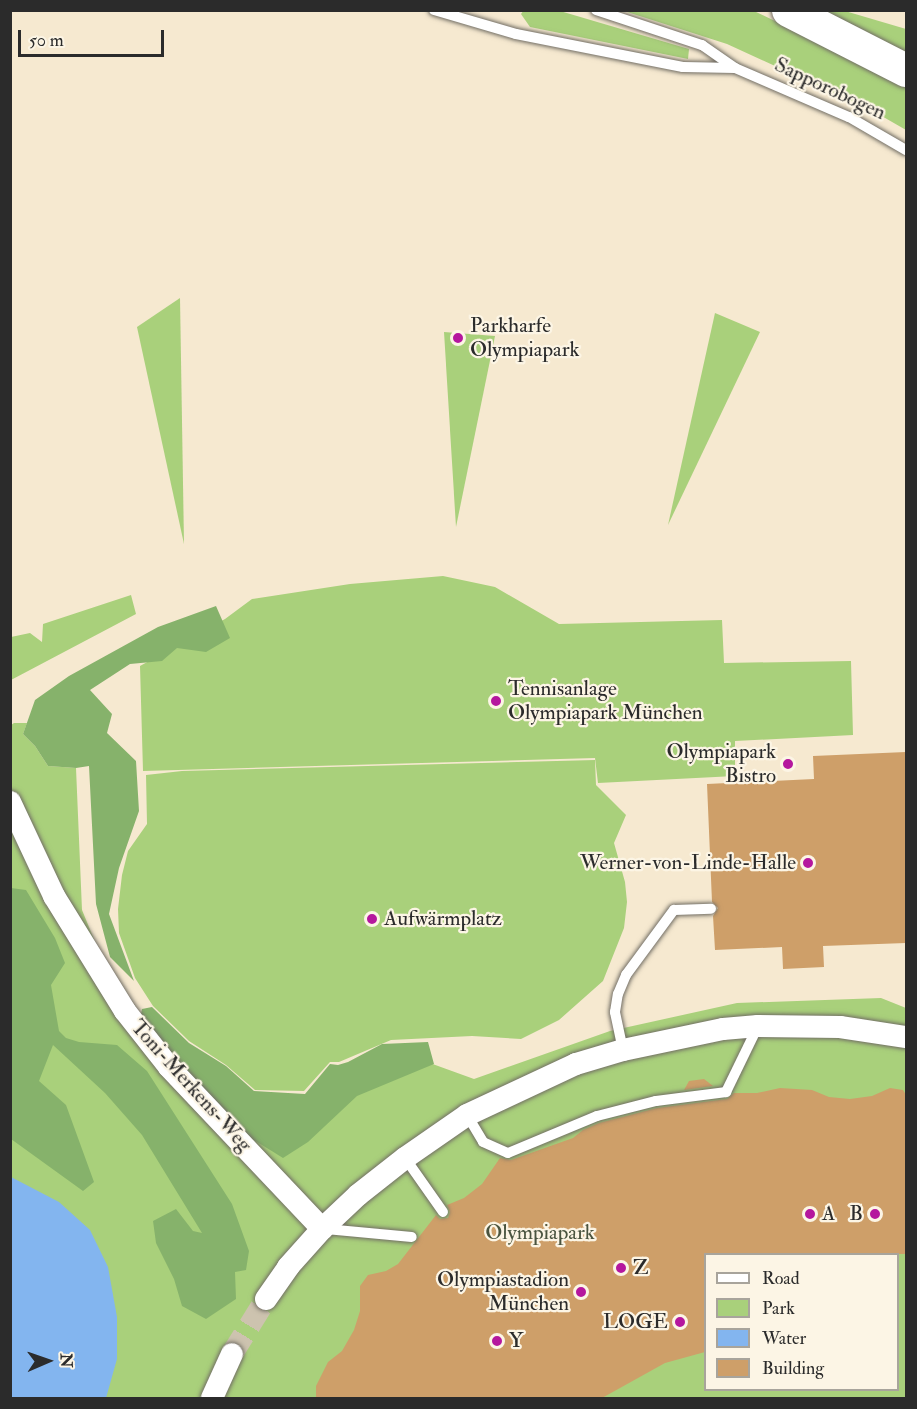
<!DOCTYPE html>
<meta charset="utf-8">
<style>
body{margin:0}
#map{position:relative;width:917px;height:1409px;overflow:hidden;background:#f6e9d0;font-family:"IM FELL Double Pica",serif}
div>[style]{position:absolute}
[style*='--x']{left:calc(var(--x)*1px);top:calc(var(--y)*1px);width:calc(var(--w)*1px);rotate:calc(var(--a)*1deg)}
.green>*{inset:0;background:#a9d07b}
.forest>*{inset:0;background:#86b26b}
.water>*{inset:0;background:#83b5ef}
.building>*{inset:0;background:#ce9f69}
.street-tunnel>*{height:22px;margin-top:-11px;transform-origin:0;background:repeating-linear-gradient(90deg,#cdc3af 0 22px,transparent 0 33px)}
.roads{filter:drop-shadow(0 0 2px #726e65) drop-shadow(0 0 2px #726e65)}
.lane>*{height:10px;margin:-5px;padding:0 5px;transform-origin:5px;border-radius:5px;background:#fff}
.street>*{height:22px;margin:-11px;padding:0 11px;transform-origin:11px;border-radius:11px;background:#fff}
.highway>*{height:33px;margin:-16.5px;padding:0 16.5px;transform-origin:16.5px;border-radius:16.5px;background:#fff}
.dots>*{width:16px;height:16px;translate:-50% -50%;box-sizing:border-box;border:3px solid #fcf5e5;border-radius:50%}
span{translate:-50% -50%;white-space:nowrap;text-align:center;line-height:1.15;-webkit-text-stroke:4.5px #fcf5e5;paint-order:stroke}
.street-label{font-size:21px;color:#2b2b2b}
.poi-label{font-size:21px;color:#2b2b2b}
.left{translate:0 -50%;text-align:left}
.right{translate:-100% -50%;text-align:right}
.park-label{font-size:21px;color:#4a543f}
.frame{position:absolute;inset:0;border:12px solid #2b2b2b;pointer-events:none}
.legend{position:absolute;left:704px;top:1253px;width:195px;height:138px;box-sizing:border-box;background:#fcf5e5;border:2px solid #a8a49b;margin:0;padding:8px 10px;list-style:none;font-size:18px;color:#2b2b2b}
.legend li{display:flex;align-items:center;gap:12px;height:30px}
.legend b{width:30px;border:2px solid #a8a49b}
.north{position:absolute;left:18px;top:1331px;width:60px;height:60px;-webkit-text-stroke:4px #fcf5e5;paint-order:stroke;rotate:88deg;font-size:16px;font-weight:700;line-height:24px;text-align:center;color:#2b2b2b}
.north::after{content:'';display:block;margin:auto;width:21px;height:27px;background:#2b2b2b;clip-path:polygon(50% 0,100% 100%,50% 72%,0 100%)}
.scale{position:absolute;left:18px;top:30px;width:146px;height:27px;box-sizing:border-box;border:3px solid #2b2b2b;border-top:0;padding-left:8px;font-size:18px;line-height:21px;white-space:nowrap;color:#2b2b2b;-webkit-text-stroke:4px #fcf5e5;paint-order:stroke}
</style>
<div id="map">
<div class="green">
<i style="clip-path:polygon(524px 10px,560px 11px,689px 49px,688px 59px,530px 27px,521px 14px)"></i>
<i style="clip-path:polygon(624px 11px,754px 11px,906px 84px,906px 130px,873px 111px,727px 44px)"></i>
<i style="clip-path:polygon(814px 11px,845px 11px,906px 29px,906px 58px)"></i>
<i style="clip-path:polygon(180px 298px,184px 544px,137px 327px)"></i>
<i style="clip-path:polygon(715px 313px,760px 332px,668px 525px)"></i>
<i style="clip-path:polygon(444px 332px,495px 336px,456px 527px)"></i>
<i style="clip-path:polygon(443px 576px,495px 587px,559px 624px,722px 620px,724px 663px,851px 661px,853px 735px,735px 741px,735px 776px,598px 783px,595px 758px,143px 771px,140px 666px,225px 619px,252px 599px,350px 584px)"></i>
<i style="clip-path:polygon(131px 595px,136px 614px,11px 680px,11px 637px,30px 633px,42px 642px,43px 624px)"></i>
<i style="clip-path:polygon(evenodd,14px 723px,27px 723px,23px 734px,35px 746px,48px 766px,76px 768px,82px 910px,100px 954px,140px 1019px,277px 1139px,416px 1058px,474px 1079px,610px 1031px,737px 1003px,881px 998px,906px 1008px,906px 1398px,11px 1398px,11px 725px,14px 723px,706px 1254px,898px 1254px,898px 1390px,706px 1390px,706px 1254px)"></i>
<i style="clip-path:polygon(595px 760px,596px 785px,626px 815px,614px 843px,625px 882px,627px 902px,624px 928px,603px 981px,559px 1020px,521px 1039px,472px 1036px,391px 1040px,339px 1062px,330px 1062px,304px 1091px,255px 1090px,226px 1065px,189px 1041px,153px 1006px,135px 978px,119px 933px,118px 909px,122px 875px,128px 851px,147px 824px,146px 775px,182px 771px)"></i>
</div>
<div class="forest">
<i style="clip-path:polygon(216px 606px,230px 638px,206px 652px,177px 648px,162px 661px,130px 664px,90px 690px,112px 714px,107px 733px,136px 761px,139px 811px,119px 868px,109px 914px,134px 981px,110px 957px,96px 904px,89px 766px,76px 768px,48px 766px,35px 746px,23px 734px,35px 700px,69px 676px,158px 627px)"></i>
<i style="clip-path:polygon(11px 888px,26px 890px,55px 938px,65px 963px,51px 985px,59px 1031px,66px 1038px,79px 1042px,117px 1045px,147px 1071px,232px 1204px,249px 1251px,246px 1270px,235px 1272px,236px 1299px,206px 1319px,182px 1306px,174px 1279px,156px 1243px,153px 1221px,176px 1209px,193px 1231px,202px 1233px,142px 1135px,105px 1093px,53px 1045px,39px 1081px,66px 1105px,94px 1182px,83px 1191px,11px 1139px)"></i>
<i style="clip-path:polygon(152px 1007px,189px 1043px,226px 1066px,254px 1091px,305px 1094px,330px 1064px,338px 1065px,348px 1062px,382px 1044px,428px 1042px,434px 1064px,357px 1096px,308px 1142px,283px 1158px,238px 1130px,140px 1019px,142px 1009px)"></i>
</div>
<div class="water">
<i style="clip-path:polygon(11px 1177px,59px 1202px,90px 1230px,108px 1267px,117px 1317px,117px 1359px,106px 1398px,11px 1398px)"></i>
</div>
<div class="building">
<i style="clip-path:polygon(906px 752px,906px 943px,823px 946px,824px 967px,783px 969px,782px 947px,715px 950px,713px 916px,718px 908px,712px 902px,707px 784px,814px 779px,813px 756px)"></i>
<i style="clip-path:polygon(704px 1079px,713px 1086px,684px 1090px,689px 1081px)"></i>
<i style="clip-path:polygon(780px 1088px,812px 1090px,829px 1097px,850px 1099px,872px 1096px,890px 1088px,903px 1090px,906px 1095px,906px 1254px,705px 1254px,705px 1352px,665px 1363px,602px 1398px,316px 1398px,316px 1386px,328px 1362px,342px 1351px,354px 1330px,360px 1311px,360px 1286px,368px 1275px,386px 1271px,398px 1264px,436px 1215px,440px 1219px,448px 1218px,450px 1212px,447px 1205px,464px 1198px,482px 1184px,500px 1158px,511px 1160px,573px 1138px,583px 1130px,599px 1123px,657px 1108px,727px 1099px,734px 1093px,757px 1093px)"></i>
</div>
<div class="street-tunnel">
<i style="--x:232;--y:1354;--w:65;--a:-58.3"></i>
</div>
<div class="roads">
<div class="lane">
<i style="--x:434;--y:10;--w:85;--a:16.3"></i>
<i style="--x:516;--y:34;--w:170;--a:11.2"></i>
<i style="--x:683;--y:67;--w:52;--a:1.1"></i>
<i style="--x:596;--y:10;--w:112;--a:18.3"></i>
<i style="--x:702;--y:45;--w:40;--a:34.9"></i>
<i style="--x:735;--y:68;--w:124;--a:23.3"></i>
<i style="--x:849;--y:117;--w:66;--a:30.1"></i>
<i style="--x:623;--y:1050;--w:39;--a:-102"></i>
<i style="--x:615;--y:1012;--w:18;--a:-81"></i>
<i style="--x:618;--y:994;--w:21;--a:-67"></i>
<i style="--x:626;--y:975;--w:81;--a:-53.6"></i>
<i style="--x:674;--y:910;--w:37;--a:-2"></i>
<i style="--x:467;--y:1115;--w:31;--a:59"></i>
<i style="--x:483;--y:1142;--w:27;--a:24"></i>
<i style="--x:508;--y:1153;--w:96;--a:-22.6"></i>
<i style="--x:597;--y:1116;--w:61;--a:-14.3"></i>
<i style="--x:656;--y:1101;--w:71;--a:-7.3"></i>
<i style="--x:726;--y:1092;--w:73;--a:-64.1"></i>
<i style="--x:405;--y:1158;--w:66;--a:54.9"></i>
<i style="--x:326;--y:1229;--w:86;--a:5.3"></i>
</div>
<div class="street">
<i style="--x:10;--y:802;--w:104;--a:64.9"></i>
<i style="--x:54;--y:896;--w:135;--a:58.3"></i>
<i style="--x:125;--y:1011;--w:71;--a:51.8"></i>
<i style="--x:169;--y:1067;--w:223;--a:46.6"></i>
<i style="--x:266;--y:1299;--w:39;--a:-55"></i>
<i style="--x:288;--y:1267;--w:51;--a:-48.2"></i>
<i style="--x:322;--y:1229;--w:50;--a:-43.4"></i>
<i style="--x:358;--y:1195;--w:60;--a:-38.2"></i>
<i style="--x:405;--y:1158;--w:75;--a:-34.7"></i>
<i style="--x:467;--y:1115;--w:120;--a:-25.1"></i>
<i style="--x:576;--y:1064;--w:49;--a:-16.6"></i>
<i style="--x:623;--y:1050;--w:102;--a:-11.9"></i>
<i style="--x:723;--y:1029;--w:35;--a:-5"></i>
<i style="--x:758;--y:1026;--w:82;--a:0.7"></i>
<i style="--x:840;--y:1027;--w:67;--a:8.6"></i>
<i style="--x:212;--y:1398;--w:48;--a:-65.6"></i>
</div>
<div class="highway">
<i style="--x:788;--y:10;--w:132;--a:27"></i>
</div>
</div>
<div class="dots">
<i style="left:458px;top:338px;background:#b5179e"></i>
<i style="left:496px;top:701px;background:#b5179e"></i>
<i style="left:788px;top:764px;background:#b5179e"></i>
<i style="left:808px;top:863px;background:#b5179e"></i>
<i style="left:372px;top:919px;background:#b5179e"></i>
<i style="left:810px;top:1214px;background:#b5179e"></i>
<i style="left:875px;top:1214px;background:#b5179e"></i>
<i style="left:621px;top:1268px;background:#b5179e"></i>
<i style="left:581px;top:1292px;background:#b5179e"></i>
<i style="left:680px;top:1322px;background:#b5179e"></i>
<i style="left:497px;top:1341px;background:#b5179e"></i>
</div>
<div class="street-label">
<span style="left:830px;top:89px;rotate:25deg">Sapporobogen</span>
<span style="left:191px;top:1086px;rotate:48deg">Toni-Merkens-Weg</span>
</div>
<div class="poi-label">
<span class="left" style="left:470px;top:338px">Parkharfe<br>Olympiapark</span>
<span class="left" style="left:508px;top:701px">Tennisanlage<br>Olympiapark München</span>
<span class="right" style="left:776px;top:764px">Olympiapark<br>Bistro</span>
<span class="right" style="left:796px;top:863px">Werner-von-Linde-Halle</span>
<span class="left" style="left:384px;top:919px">Aufwärmplatz</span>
<span class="left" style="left:822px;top:1214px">A</span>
<span class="right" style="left:863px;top:1214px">B</span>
<span class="left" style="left:633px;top:1268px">Z</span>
<span class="right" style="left:569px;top:1292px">Olympiastadion<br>München</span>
<span class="right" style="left:668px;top:1322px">LOGE</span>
<span class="left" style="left:509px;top:1341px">Y</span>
</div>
<div class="park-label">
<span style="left:540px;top:1233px">Olympiapark</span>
</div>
<div class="frame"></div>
<ul class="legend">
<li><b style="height:8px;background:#fff"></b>Road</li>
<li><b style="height:16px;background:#a9d07b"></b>Park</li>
<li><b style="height:16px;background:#83b5ef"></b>Water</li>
<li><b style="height:16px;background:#ce9f69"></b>Building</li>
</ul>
<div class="north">N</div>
<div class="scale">50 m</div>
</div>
